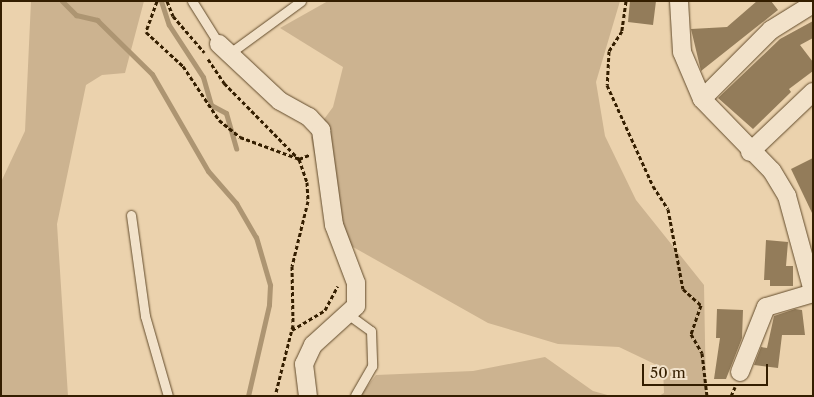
<!DOCTYPE html>
<style>
body{margin:0}
#map{position:relative;width:814px;height:397px;overflow:hidden;background:#ebd2ad;font-family:"Libre Caslon Text",serif}
div>[style]{position:absolute}
[style*='--x']{left:calc(var(--x)*1px);top:calc(var(--y)*1px);width:calc(var(--w)*1px);rotate:calc(var(--a)*1deg)}
.green>*{inset:0;background:#ccb390}
.stream>*{height:5px;margin:-2.5px;padding:0 2.5px;transform-origin:2.5px;border-radius:2.5px;background:#ad9572}
.building>*{inset:0;background:#937c5a}
.path>*{height:3px;margin-top:-1.5px;transform-origin:0;background:repeating-linear-gradient(90deg,#341e00 0 4px,transparent 0 6.5px)}
.roads{filter:drop-shadow(0 0 1px #624b2b) drop-shadow(0 0 1px #624b2b)}
.service>*{height:9px;margin:-4.5px;padding:0 4.5px;transform-origin:4.5px;border-radius:4.5px;background:#f2e2ca}
.minor>*{height:18px;margin:-9px;padding:0 9px;transform-origin:9px;border-radius:9px;background:#f2e2ca}
span{translate:-50% -50%;white-space:nowrap;text-align:center;line-height:1.15;-webkit-text-stroke:5px #f2e2ca;paint-order:stroke}
.frame{position:absolute;inset:0;border:2px solid #341e00;pointer-events:none}
.scale{position:absolute;left:642px;top:364px;width:126px;height:22px;box-sizing:border-box;border:2px solid #341e00;border-top:0;padding-left:6px;font-size:15px;line-height:18px;white-space:nowrap;color:#341e00;-webkit-text-stroke:4px #f2e2ca;paint-order:stroke}
</style>
<div id="map">
<div class="green">
<i style="clip-path:polygon(31px 1px,144px 1px,125px 73px,102px 75px,86px 85px,57px 224px,68px 396px,1px 396px,1px 182px,25px 131px)"></i>
<i style="clip-path:polygon(328px 1px,620px 1px,596px 82px,605px 136px,636px 200px,704px 285px,706px 396px,659px 396px,664px 393px,663px 368px,619px 347px,558px 344px,488px 323px,330px 234px,311px 137px,333px 107px,343px 67px,280px 28px)"></i>
<i style="clip-path:polygon(545px 357px,593px 391px,611px 396px,360px 396px,376px 375px,473px 371px)"></i>
</div>
<div class="stream">
<i style="--x:62;--y:1;--w:20;--a:45"></i>
<i style="--x:76;--y:15;--w:22;--a:13"></i>
<i style="--x:97;--y:20;--w:77;--a:44.5"></i>
<i style="--x:152;--y:74;--w:112;--a:60"></i>
<i style="--x:208;--y:171;--w:43;--a:48.8"></i>
<i style="--x:236;--y:203;--w:39;--a:60"></i>
<i style="--x:256;--y:237;--w:50;--a:73.7"></i>
<i style="--x:270;--y:285;--w:20;--a:93"></i>
<i style="--x:269;--y:305;--w:93;--a:103"></i>
<i style="--x:161;--y:1;--w:25;--a:72"></i>
<i style="--x:169;--y:25;--w:62;--a:56.8"></i>
<i style="--x:203;--y:77;--w:29;--a:74"></i>
<i style="--x:211;--y:105;--w:17;--a:28"></i>
<i style="--x:226;--y:113;--w:37;--a:74"></i>
</div>
<div class="building">
<i style="clip-path:polygon(630px 1px,656px 1px,653px 25px,628px 22px)"></i>
<i style="clip-path:polygon(757px 1px,771px 1px,778px 10px,701px 71px,691px 29px,727px 27px)"></i>
<i style="clip-path:polygon(813px 21px,813px 38px,800px 45px,813px 62px,813px 71px,789px 89px,791px 92px,753px 129px,718px 98px,780px 39px)"></i>
<i style="clip-path:polygon(813px 158px,813px 215px,791px 169px)"></i>
<i style="clip-path:polygon(766px 240px,788px 242px,786px 266px,793px 266px,793px 286px,770px 286px,770px 280px,764px 280px)"></i>
<i style="clip-path:polygon(717px 309px,743px 310px,742px 338px,726px 379px,714px 379px,720px 338px,716px 338px)"></i>
<i style="clip-path:polygon(795px 309px,802px 310px,805px 335px,782px 335px,778px 368px,754px 365px,761px 347px,767px 348px,774px 316px)"></i>
</div>
<div class="path">
<i style="--x:157;--y:1;--w:33;--a:110"></i>
<i style="--x:146;--y:32;--w:50;--a:42.6"></i>
<i style="--x:183;--y:66;--w:65;--a:56.3"></i>
<i style="--x:219;--y:120;--w:27;--a:39"></i>
<i style="--x:240;--y:137;--w:63;--a:20.4"></i>
<i style="--x:299;--y:159;--w:24;--a:71"></i>
<i style="--x:307;--y:182;--w:19;--a:87"></i>
<i style="--x:308;--y:201;--w:67;--a:103.8"></i>
<i style="--x:292;--y:266;--w:59;--a:89"></i>
<i style="--x:293;--y:325;--w:73;--a:104.2"></i>
<i style="--x:167;--y:1;--w:16;--a:68"></i>
<i style="--x:173;--y:16;--w:48;--a:49.3"></i>
<i style="--x:626;--y:1;--w:30;--a:98"></i>
<i style="--x:622;--y:31;--w:24;--a:123"></i>
<i style="--x:609;--y:51;--w:34;--a:93"></i>
<i style="--x:607;--y:85;--w:111;--a:65.5"></i>
<i style="--x:653;--y:186;--w:27;--a:57"></i>
<i style="--x:668;--y:209;--w:81;--a:79.4"></i>
<i style="--x:683;--y:289;--w:24;--a:42"></i>
<i style="--x:701;--y:305;--w:31;--a:109"></i>
<i style="--x:691;--y:334;--w:22;--a:60"></i>
<i style="--x:702;--y:353;--w:43;--a:83.4"></i>
<i style="--x:208;--y:59;--w:29;--a:56"></i>
<i style="--x:224;--y:83;--w:107;--a:45.4"></i>
<i style="--x:299;--y:159;--w:11;--a:-22"></i>
<i style="--x:292;--y:330;--w:39;--a:-31"></i>
<i style="--x:325;--y:310;--w:27;--a:-62"></i>
<i style="--x:731;--y:396;--w:10;--a:-66"></i>
</div>
<div class="roads">
<div class="service">
<i style="--x:192;--y:1;--w:51;--a:57.9"></i>
<i style="--x:230;--y:53;--w:88;--a:-36.2"></i>
<i style="--x:131;--y:215;--w:102;--a:82.1"></i>
<i style="--x:145;--y:316;--w:83;--a:74"></i>
<i style="--x:349;--y:315;--w:27;--a:36"></i>
<i style="--x:371;--y:331;--w:35;--a:88"></i>
<i style="--x:372;--y:366;--w:34;--a:120"></i>
</div>
<div class="minor">
<i style="--x:679;--y:1;--w:51;--a:86.6"></i>
<i style="--x:682;--y:52;--w:51;--a:66.9"></i>
<i style="--x:702;--y:99;--w:100;--a:45.8"></i>
<i style="--x:772;--y:171;--w:29;--a:59"></i>
<i style="--x:787;--y:196;--w:98;--a:74.7"></i>
<i style="--x:219;--y:44;--w:83;--a:43.1"></i>
<i style="--x:280;--y:101;--w:33;--a:29"></i>
<i style="--x:309;--y:117;--w:18;--a:47"></i>
<i style="--x:321;--y:130;--w:96;--a:82.2"></i>
<i style="--x:334;--y:225;--w:62;--a:69.2"></i>
<i style="--x:356;--y:283;--w:23;--a:90"></i>
<i style="--x:356;--y:306;--w:58;--a:137.8"></i>
<i style="--x:313;--y:345;--w:21;--a:115"></i>
<i style="--x:304;--y:364;--w:32;--a:83"></i>
<i style="--x:702;--y:99;--w:98;--a:-45"></i>
<i style="--x:771;--y:30;--w:49;--a:-31.8"></i>
<i style="--x:750;--y:152;--w:87;--a:-43.6"></i>
<i style="--x:740;--y:372;--w:70;--a:-68.2"></i>
<i style="--x:766;--y:307;--w:49;--a:-16.6"></i>
</div>
</div>
<div class="frame"></div>
<div class="scale">50 m</div>
</div>
